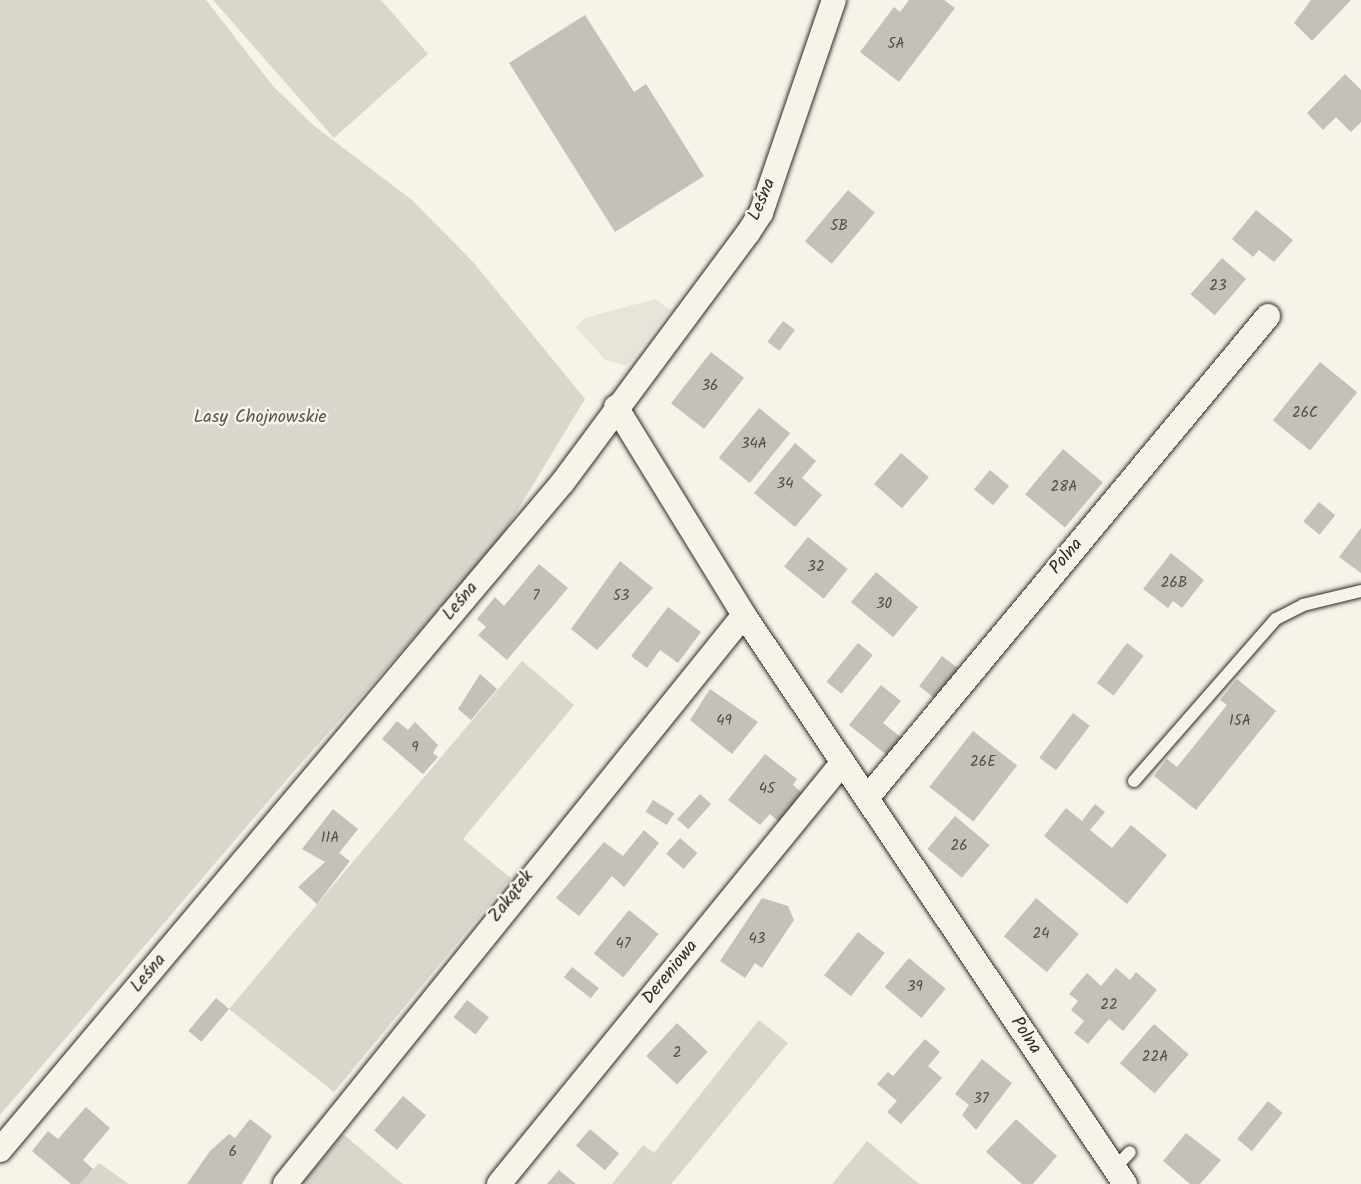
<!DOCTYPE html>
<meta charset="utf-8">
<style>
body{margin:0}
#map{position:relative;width:1361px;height:1184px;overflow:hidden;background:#f7f3e8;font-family:Kalam,sans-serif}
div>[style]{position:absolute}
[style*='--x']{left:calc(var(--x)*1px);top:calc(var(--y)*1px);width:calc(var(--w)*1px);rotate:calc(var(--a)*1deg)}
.built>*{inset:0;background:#e8e4da}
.green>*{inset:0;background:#dad6cc}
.building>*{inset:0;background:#c4c1b9;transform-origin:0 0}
.roads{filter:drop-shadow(0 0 2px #2b2b2b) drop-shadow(0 0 2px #2b2b2b)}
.service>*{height:12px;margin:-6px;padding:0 6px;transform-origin:6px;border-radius:6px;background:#f7f3e8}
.minor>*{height:24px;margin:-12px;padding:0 12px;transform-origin:12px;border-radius:12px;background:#f7f3e8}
span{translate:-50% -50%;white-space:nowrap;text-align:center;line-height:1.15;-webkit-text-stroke:5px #f7f3e8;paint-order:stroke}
.number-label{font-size:15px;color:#51504e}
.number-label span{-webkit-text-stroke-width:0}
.street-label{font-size:18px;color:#2b2b2b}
.park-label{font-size:18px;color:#575653}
</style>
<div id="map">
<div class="built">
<i style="clip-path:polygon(655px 299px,670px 310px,627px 366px,605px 360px,576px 327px,585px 318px)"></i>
</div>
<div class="green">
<i style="clip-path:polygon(0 0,206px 0,273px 86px,313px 125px,412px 200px,474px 263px,585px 399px,497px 544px,289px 777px,0 1115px)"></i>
<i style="clip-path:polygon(213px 0,381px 0,428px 54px,334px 138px)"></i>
<i style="clip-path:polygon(522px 661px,574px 705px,463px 839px,511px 878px,334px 1092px,229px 1009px)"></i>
<i style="clip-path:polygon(759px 1020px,788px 1043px,671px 1184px,612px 1184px,643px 1145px,654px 1153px)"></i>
<i style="clip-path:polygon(343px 1134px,393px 1176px,403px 1184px,302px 1184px)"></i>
<i style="clip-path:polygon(867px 1141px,919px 1184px,832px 1184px)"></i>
<i style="clip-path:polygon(99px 1163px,129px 1184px,80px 1184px)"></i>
</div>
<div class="building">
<i style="clip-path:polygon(909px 0,944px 0,955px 8px,899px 82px,860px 52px,894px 7px,900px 12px)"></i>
<i style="clip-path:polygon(1311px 0,1351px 0,1312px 41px,1294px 23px)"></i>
<i style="clip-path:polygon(585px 15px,634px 92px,646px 84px,704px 176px,615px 232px,509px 63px)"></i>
<i style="clip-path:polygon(1345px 74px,1361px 90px,1361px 122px,1351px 132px,1336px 117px,1323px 130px,1307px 113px)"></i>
<i style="left:848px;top:190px;width:35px;height:67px;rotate:40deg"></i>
<i style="clip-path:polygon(1256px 210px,1293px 240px,1274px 262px,1259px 250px,1253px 257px,1232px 239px)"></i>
<i style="left:1222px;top:258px;width:32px;height:48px;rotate:41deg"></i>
<i style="left:783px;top:321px;width:15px;height:26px;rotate:37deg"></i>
<i style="left:711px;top:352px;width:42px;height:65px;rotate:38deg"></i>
<i style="left:1320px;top:362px;width:48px;height:75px;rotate:39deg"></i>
<i style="left:759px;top:408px;width:40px;height:64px;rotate:39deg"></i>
<i style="clip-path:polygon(795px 443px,816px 461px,802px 478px,822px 495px,795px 527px,754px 493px)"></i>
<i style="left:1063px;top:449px;width:52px;height:59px;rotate:40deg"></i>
<i style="left:901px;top:453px;width:37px;height:41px;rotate:41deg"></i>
<i style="left:990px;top:470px;width:25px;height:25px;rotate:40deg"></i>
<i style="left:1319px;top:502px;width:21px;height:25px;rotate:39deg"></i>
<i style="clip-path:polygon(1361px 528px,1361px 573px,1339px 557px)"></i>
<i style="left:808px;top:537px;width:51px;height:38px;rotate:39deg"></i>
<i style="clip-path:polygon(1171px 553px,1204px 580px,1182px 608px,1173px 601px,1168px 608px,1143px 589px)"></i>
<i style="clip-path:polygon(620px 561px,653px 588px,597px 650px,571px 629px)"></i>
<i style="clip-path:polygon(539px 564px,568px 588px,507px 660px,478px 635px,486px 627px,477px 619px,495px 597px,504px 606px)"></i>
<i style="left:876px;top:572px;width:55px;height:39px;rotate:40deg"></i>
<i style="clip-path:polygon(668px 607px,701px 632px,678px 663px,660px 650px,647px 668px,631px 656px)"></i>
<i style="left:858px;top:643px;width:19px;height:50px;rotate:39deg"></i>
<i style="left:1127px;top:643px;width:21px;height:50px;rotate:37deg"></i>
<i style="left:942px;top:656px;width:21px;height:38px;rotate:37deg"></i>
<i style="clip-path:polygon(480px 674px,497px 689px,471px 720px,458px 709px)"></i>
<i style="clip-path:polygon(1237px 679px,1276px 711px,1196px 810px,1154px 776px,1167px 759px,1177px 767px,1227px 705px,1220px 700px)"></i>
<i style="clip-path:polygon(881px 685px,901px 701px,883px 723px,902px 738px,888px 756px,849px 725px)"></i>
<i style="clip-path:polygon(710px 689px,758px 722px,732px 754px,690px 720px)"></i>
<i style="left:1073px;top:713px;width:21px;height:56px;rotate:37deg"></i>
<i style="clip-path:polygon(397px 721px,408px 730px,415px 722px,438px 745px,433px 753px,438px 757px,423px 774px,382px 739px)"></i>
<i style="left:973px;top:731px;width:56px;height:71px;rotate:38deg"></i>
<i style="clip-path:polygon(765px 754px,797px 779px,793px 785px,803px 794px,780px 823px,770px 814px,760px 825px,728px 800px)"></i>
<i style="left:700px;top:794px;width:15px;height:34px;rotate:42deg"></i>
<i style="left:653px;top:800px;width:25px;height:14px;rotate:32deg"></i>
<i style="clip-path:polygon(1095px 804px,1105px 812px,1090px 830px,1112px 848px,1131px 825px,1167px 855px,1127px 904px,1044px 836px,1066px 808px,1082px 821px)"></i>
<i style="clip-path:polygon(333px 809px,358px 829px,339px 853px,350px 861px,317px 904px,298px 887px,325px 862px,302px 849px)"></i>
<i style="left:955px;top:816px;width:45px;height:43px;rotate:40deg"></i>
<i style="clip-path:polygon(644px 830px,659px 843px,624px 887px,612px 876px,579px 916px,556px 898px,604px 842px,623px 856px)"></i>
<i style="left:680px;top:838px;width:23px;height:21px;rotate:41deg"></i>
<i style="clip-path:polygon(762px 898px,788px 906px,794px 920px,762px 968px,755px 963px,745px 978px,720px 961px)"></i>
<i style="left:1036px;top:898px;width:56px;height:50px;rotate:40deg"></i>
<i style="left:629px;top:910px;width:38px;height:56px;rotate:39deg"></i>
<i style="left:858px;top:932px;width:34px;height:55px;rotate:38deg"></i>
<i style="left:909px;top:958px;width:48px;height:38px;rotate:40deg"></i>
<i style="left:572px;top:967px;width:34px;height:13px;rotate:38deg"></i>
<i style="clip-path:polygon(1116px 968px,1130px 980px,1136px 972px,1157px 990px,1123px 1031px,1109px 1019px,1088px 1044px,1074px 1033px,1084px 1021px,1071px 1010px,1078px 1001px,1069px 994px,1087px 973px,1101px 986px)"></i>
<i style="left:216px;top:998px;width:17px;height:43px;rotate:40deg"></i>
<i style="left:467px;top:1000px;width:28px;height:22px;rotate:38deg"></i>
<i style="left:677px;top:1023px;width:42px;height:45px;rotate:43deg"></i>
<i style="left:1154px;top:1024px;width:46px;height:52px;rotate:41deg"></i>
<i style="clip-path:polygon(925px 1039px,940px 1052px,928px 1066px,942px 1078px,901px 1124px,887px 1112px,897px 1101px,877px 1084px,888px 1072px,893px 1076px)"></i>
<i style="clip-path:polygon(982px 1059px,1012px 1083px,976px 1130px,962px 1115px,969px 1105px,955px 1094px)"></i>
<i style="left:403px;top:1096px;width:30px;height:45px;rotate:40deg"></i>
<i style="left:1268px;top:1101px;width:19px;height:49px;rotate:39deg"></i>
<i style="clip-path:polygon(86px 1107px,110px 1128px,83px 1160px,93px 1169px,80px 1184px,71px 1184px,32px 1151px,48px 1131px,58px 1139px)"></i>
<i style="clip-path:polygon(250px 1119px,272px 1136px,242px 1184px,187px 1184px,210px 1151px,229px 1134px,235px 1138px)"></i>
<i style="clip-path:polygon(1016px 1119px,1057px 1156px,1033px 1184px,1022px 1184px,986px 1152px)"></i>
<i style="left:590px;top:1129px;width:38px;height:22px;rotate:40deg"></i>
<i style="clip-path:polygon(1186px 1133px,1221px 1160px,1200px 1184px,1190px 1184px,1163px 1161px)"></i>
<i style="clip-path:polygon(559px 1170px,576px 1184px,547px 1184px)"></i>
</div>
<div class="roads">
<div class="service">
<i style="--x:1134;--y:781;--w:215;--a:-48.8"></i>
<i style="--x:1276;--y:619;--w:30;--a:-27"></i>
<i style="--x:1303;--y:605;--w:60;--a:-13.6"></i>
<i style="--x:1114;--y:1169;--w:23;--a:-47"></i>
</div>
<div class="minor">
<i style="--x:616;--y:407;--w:244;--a:58.4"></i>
<i style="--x:744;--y:615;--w:685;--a:56.19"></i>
<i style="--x:867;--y:798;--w:627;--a:-50.24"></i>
<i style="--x:0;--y:1150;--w:874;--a:-49.88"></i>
<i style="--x:563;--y:482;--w:310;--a:-53.4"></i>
<i style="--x:748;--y:233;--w:24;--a:-57"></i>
<i style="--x:761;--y:213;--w:225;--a:-71.1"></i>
<i style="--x:285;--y:1184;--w:731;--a:-51.11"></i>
<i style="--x:499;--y:1184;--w:544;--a:-50.81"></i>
</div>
</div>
<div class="number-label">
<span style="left:896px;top:45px">5A</span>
<span style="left:839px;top:227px">5B</span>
<span style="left:1218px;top:287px">23</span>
<span style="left:710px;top:387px">36</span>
<span style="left:1305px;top:414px">26C</span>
<span style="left:754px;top:445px">34A</span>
<span style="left:785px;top:485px">34</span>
<span style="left:1064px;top:488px">28A</span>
<span style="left:816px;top:568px">32</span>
<span style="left:1174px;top:584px">26B</span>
<span style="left:536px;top:597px">7</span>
<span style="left:621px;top:597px">53</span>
<span style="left:884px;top:605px">30</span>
<span style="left:724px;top:722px">49</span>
<span style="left:1240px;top:722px">15A</span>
<span style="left:415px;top:749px">9</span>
<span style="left:983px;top:763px">26E</span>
<span style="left:767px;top:790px">45</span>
<span style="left:330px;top:839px">11A</span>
<span style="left:959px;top:847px">26</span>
<span style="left:1041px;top:935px">24</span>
<span style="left:757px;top:940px">43</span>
<span style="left:623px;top:945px">47</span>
<span style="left:915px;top:988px">39</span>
<span style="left:1109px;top:1006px">22</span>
<span style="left:677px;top:1054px">2</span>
<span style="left:1155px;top:1058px">22A</span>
<span style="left:981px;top:1100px">37</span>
<span style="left:233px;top:1153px">6</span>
</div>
<div class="street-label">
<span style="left:763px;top:200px;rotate:-67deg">Leśna</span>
<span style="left:1067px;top:557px;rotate:-50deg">Polna</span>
<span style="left:461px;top:602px;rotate:-50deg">Leśna</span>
<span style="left:512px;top:897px;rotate:-52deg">Zakątek</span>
<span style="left:671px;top:973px;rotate:-51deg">Dereniowa</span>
<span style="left:149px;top:974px;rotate:-50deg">Leśna</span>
<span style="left:1025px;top:1036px;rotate:56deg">Polna</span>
</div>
<div class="park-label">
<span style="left:260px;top:418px">Lasy Chojnowskie</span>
</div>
</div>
